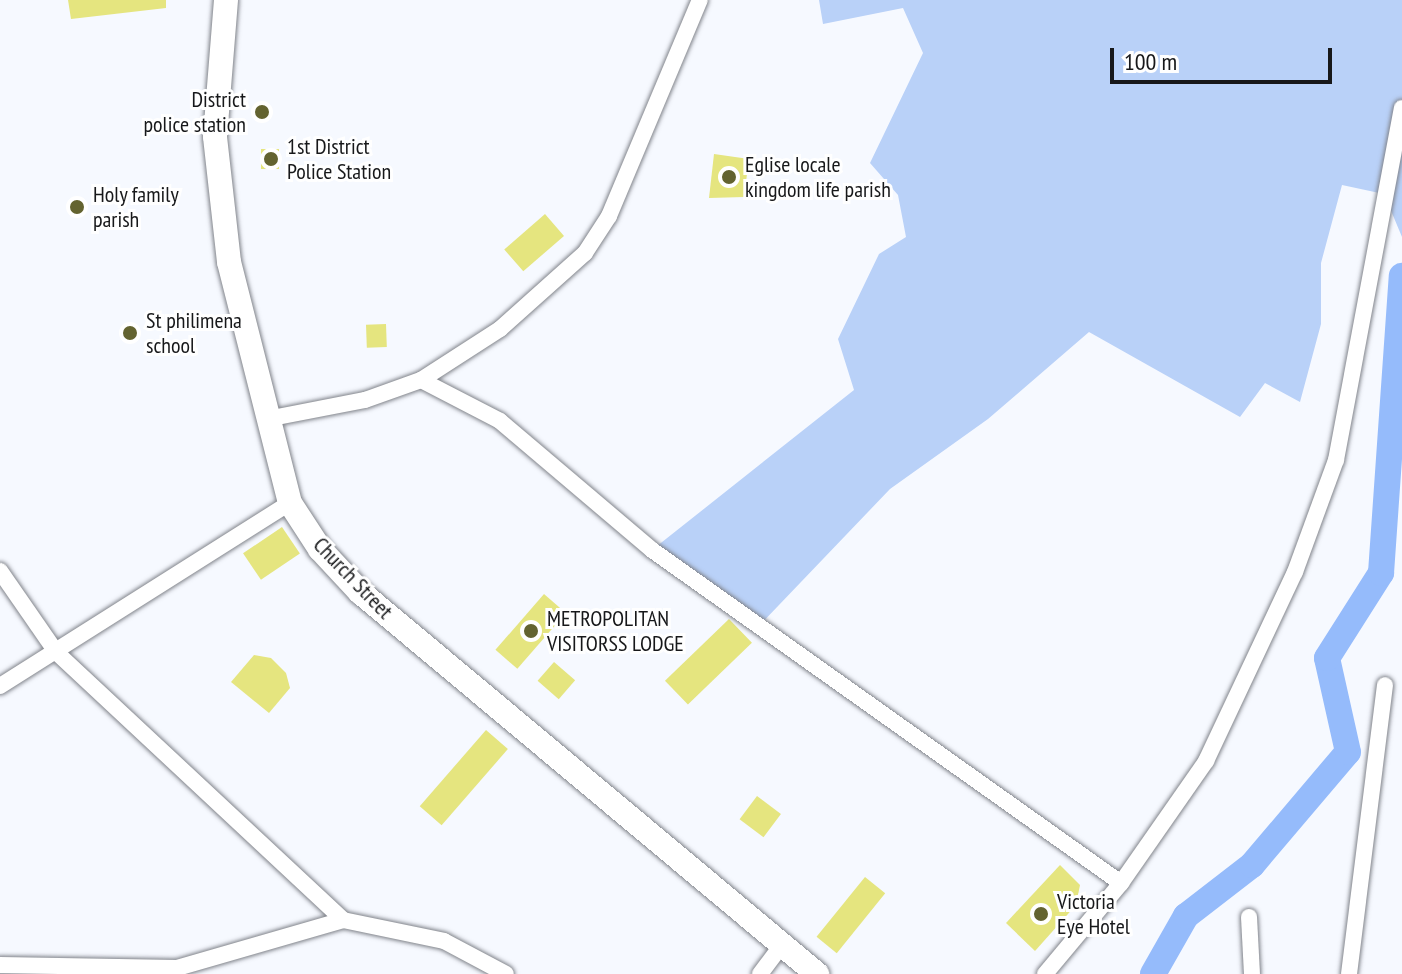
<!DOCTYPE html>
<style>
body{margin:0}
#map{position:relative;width:1402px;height:974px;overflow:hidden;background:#f6f9ff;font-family:"PT Sans Narrow",sans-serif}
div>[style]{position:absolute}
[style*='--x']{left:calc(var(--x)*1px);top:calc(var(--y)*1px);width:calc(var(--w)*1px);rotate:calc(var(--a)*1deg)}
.green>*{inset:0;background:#b9d1f8}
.river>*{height:26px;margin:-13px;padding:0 13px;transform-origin:13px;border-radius:13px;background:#95bbfb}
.building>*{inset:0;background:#e5e57f;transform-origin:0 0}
.roads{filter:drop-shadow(0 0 2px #81848b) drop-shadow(0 0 2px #81848b)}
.street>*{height:16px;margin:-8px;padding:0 8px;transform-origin:8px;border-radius:8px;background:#fff}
.secondary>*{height:24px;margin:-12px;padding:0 12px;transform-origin:12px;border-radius:12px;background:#fff}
.dots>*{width:22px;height:22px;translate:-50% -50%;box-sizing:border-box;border:4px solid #fff;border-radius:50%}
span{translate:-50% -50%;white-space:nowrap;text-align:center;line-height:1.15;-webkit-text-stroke:6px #fff;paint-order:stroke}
.poi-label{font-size:22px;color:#17181a}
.right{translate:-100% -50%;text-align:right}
.left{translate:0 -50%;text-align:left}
.street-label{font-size:22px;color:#17181a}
.scale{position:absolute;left:1110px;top:48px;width:222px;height:36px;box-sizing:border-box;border:4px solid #17181a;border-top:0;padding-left:10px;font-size:24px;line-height:28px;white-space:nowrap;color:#17181a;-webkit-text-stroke:6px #fff;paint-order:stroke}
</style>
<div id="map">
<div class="green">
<i style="clip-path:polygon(819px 0,1402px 0,1402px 237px,1384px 194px,1342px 185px,1321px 263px,1321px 324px,1300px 402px,1265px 383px,1240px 417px,1089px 332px,988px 419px,890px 489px,758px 627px,652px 550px,854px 390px,838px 339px,879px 254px,906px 237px,898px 195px,870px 163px,923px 53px,903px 8px,823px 24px)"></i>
</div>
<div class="river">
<i style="--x:1153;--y:974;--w:67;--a:-60.4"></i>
<i style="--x:1186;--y:916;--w:83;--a:-37.7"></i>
<i style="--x:1252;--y:865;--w:148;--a:-49.7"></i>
<i style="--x:1348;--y:752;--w:96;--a:-102.6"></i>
<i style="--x:1327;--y:658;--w:101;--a:-57.6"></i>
<i style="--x:1381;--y:573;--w:298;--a:-86"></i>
</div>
<div class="building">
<i style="clip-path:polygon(68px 0,166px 0,166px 8px,71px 19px)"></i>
<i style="left:261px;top:149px;width:18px;height:20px"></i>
<i style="clip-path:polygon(714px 154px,749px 159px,744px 197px,709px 198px)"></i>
<i style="left:545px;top:214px;width:29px;height:54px;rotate:49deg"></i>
<i style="left:386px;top:324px;width:23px;height:20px;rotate:88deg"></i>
<i style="left:282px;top:527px;width:32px;height:47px;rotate:56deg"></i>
<i style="left:544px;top:594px;width:29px;height:74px;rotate:41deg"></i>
<i style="left:729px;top:619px;width:33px;height:89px;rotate:46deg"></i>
<i style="clip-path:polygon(254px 655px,271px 658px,286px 673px,290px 688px,269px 713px,231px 682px)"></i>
<i style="left:554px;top:662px;width:28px;height:25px;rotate:41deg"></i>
<i style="left:486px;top:730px;width:29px;height:101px;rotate:41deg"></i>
<i style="left:757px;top:796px;width:30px;height:29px;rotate:37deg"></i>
<i style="clip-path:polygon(1060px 865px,1080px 885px,1076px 905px,1035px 951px,1006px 923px)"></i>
<i style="left:865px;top:877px;width:26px;height:77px;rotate:39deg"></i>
</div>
<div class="roads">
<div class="street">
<i style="--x:421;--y:380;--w:89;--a:27.4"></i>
<i style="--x:500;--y:421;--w:199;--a:40.3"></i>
<i style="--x:652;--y:550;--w:575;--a:35.38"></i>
<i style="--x:272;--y:418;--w:95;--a:-11"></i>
<i style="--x:365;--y:400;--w:59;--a:-19.7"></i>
<i style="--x:421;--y:380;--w:94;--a:-32.8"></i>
<i style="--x:500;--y:329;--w:114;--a:-41.8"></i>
<i style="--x:585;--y:253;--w:44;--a:-57"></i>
<i style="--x:609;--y:216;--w:234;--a:-67.2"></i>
<i style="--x:0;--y:571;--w:98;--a:55.3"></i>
<i style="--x:56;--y:652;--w:393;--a:43"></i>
<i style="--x:343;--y:920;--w:103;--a:11.7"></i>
<i style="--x:444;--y:941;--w:70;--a:28"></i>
<i style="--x:0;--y:686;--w:343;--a:-32.3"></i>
<i style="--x:1249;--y:917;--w:57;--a:87"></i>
<i style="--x:0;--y:965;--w:177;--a:1"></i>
<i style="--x:177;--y:968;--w:173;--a:-16.1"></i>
<i style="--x:760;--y:974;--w:35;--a:-53"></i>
<i style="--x:1045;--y:974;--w:119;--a:-50.1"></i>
<i style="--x:1121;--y:883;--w:149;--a:-55.1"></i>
<i style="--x:1206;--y:761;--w:209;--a:-64.8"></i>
<i style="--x:1295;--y:572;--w:119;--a:-69.9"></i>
<i style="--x:1336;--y:460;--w:358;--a:-79.4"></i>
<i style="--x:1349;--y:974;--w:291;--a:-82.9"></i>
</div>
<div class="secondary">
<i style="--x:226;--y:0;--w:137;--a:94.6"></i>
<i style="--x:215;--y:137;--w:126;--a:83.6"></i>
<i style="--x:229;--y:262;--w:249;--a:75.8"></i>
<i style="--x:290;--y:503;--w:55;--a:56.9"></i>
<i style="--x:320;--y:549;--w:59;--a:47.1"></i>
<i style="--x:360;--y:592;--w:596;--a:39.89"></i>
</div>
</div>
<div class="dots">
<i style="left:262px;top:112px;background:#636330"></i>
<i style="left:271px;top:159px;background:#636330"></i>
<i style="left:729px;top:177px;background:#636330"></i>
<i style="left:77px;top:207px;background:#636330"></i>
<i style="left:130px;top:333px;background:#636330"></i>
<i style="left:531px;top:631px;background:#636330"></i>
<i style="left:1041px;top:914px;background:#636330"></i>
</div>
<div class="poi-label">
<span class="right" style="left:246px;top:112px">District<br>police station</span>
<span class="left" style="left:287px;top:159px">1st District<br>Police Station</span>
<span class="left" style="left:745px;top:177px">Eglise locale<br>kingdom life parish</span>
<span class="left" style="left:93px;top:207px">Holy family<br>parish</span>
<span class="left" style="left:146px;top:333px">St philimena<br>school</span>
<span class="left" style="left:547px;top:631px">METROPOLITAN<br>VISITORSS LODGE</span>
<span class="left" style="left:1057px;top:914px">Victoria<br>Eye Hotel</span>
</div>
<div class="street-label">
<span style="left:353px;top:578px;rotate:46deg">Church Street</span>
</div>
<div class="scale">100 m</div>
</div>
